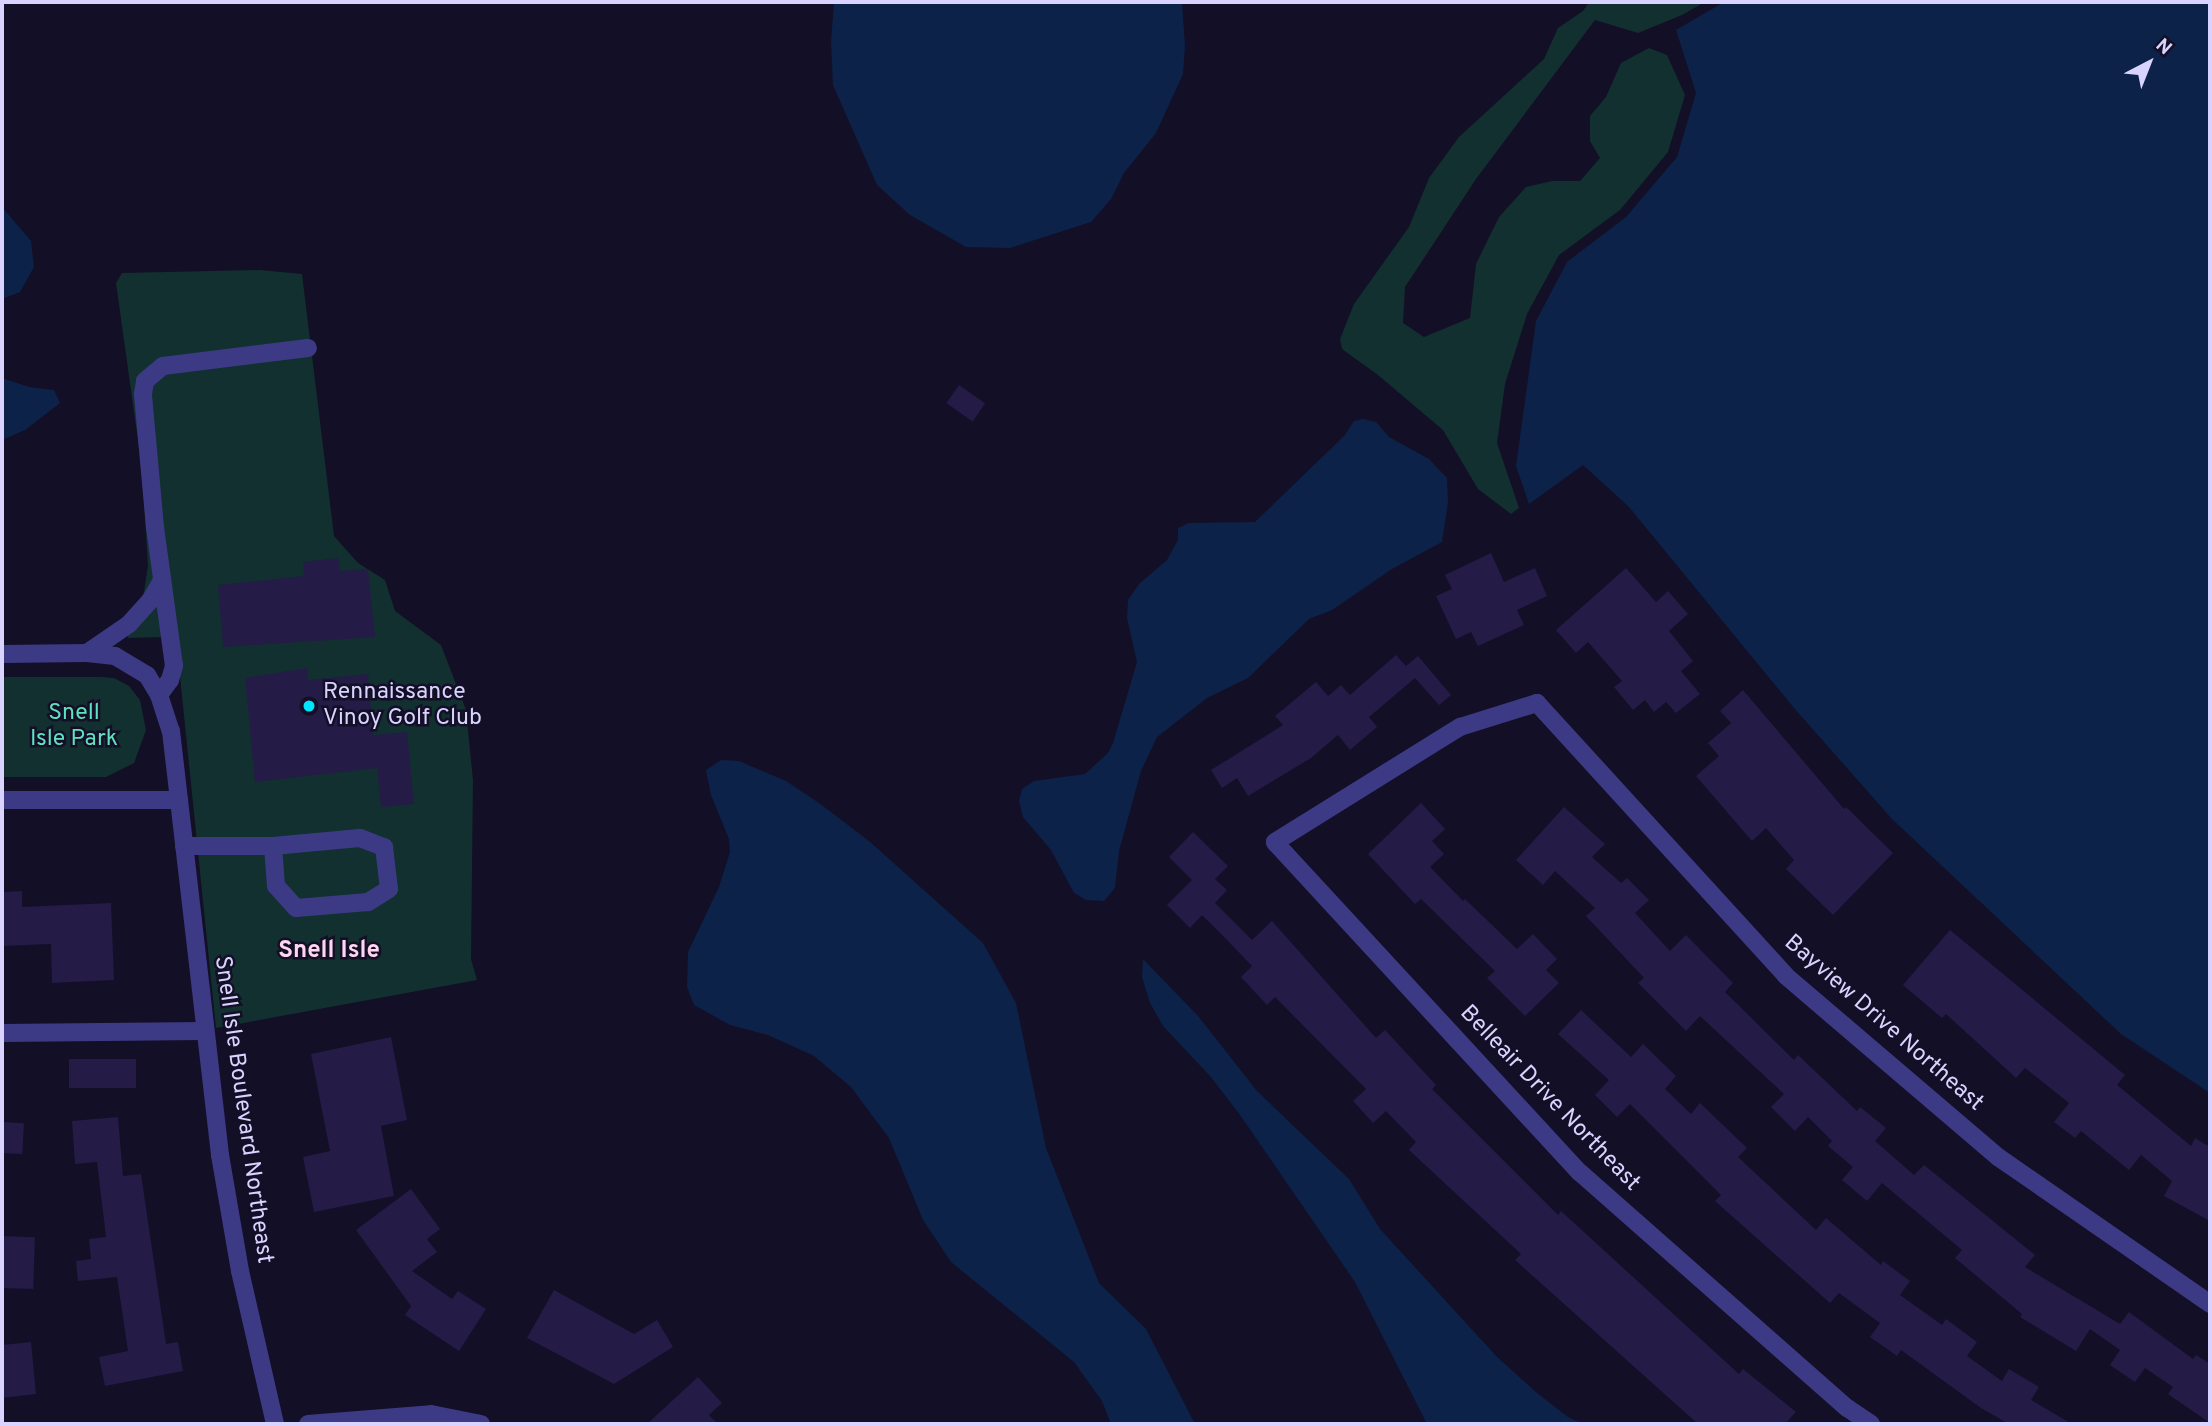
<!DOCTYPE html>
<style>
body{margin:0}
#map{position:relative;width:2212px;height:1426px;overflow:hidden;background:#130f26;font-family:Overpass,sans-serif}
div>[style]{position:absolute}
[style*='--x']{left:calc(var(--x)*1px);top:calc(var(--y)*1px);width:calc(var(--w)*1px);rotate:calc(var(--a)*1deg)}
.green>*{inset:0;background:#12302f}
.water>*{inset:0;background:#0c2248}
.building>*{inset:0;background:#241b47;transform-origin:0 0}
.minor>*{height:18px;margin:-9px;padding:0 9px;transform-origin:9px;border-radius:9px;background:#3d3a85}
.dots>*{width:19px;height:19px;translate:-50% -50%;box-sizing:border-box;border:4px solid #130f26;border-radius:50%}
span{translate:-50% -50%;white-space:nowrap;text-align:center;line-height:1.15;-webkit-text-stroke:5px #130f26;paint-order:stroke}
.poi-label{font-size:23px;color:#d9d4ff}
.left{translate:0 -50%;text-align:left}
.park-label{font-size:23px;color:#5fe0c0}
.street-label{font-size:23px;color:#d9d4ff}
.neighbourhood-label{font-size:24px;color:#ffd6f0;font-weight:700}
.frame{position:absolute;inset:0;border:4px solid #d9d4ff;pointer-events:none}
.north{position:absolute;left:2114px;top:28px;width:70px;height:70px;-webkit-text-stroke:5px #130f26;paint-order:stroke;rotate:42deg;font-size:19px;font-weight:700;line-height:28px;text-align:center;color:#d9d4ff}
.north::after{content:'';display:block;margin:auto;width:24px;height:32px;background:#d9d4ff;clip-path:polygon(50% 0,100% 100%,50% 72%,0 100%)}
</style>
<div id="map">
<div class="green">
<i style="clip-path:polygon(1589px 2px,1705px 2px,1682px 15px,1638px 33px,1595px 20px,1476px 179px,1405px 287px,1403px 323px,1424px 337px,1470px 318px,1476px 264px,1499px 217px,1526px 187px,1552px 181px,1580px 181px,1600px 158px,1590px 141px,1590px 116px,1606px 97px,1621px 63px,1649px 48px,1667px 55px,1685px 95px,1668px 152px,1620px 210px,1559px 255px,1527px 314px,1505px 384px,1497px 443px,1519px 508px,1511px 514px,1478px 489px,1443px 430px,1378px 375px,1342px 349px,1340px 339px,1354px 304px,1409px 227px,1429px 178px,1459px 137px,1544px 59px,1558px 28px,1583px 11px)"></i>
<i style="clip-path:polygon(260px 270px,302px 274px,334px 536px,358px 563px,385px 580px,395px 611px,441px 645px,466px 710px,473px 780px,471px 959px,477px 980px,216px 1028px,177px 647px,165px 637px,128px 638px,126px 619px,143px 598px,148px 566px,142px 469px,116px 283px,122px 273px)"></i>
<i style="clip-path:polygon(2px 677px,101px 677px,114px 678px,129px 686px,140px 700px,146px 730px,134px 763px,106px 777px,2px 777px)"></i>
</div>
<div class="water">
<i style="clip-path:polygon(834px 2px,1182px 2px,1185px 46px,1183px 74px,1156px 133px,1124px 173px,1111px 199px,1091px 222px,1010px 248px,966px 247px,910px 215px,877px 185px,833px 85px,831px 42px)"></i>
<i style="clip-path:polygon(1724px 2px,2210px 2px,2210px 1093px,2121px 1034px,1892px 819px,1794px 708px,1629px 507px,1583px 465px,1529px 504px,1516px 466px,1536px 321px,1567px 262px,1626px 217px,1677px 157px,1696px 93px,1676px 30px)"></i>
<i style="clip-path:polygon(2px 207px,31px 241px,34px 267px,20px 292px,2px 299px)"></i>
<i style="clip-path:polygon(2px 378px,29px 387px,54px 390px,60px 403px,25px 430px,2px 440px)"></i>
<i style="clip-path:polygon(1363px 419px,1376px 422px,1389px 437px,1429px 459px,1447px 478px,1448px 502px,1442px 542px,1392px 569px,1332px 610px,1309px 619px,1248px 678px,1207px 698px,1157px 737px,1141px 771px,1119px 851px,1115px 888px,1104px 901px,1086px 900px,1074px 893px,1051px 850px,1023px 817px,1019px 801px,1022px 789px,1034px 781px,1085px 774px,1108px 753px,1113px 743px,1137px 662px,1127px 618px,1128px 600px,1139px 584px,1167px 560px,1178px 540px,1178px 528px,1189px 523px,1255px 522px,1344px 436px,1354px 421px)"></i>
<i style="clip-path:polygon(721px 760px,739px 761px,786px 781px,819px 803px,869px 841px,983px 943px,1016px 1003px,1046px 1148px,1099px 1283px,1146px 1329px,1195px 1424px,1111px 1424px,1102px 1401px,1074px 1362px,951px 1262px,923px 1220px,889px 1138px,851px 1087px,814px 1056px,768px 1035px,730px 1025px,694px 1005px,687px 987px,688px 952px,719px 887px,730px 852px,729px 839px,711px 795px,706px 770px)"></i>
<i style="clip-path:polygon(1143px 959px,1198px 1016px,1257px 1091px,1349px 1179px,1380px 1229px,1497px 1357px,1537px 1393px,1568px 1417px,1583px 1424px,1427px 1424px,1355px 1282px,1238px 1112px,1210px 1076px,1163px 1026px,1150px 1003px,1142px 977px)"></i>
</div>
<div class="building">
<i style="left:959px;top:385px;width:32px;height:22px;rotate:35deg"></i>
<i style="clip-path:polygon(1491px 553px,1504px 582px,1535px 568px,1547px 596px,1517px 610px,1524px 625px,1478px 646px,1471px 632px,1456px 639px,1436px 596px,1452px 589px,1445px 575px)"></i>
<i style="clip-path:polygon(338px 558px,340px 571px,368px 569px,375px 637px,223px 647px,218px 585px,304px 576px,303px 562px)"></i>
<i style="clip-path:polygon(1626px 568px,1656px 602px,1668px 591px,1688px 614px,1669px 631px,1693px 661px,1681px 671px,1700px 694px,1676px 713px,1666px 702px,1654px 712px,1645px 700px,1633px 710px,1614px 687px,1622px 681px,1588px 642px,1576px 653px,1556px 630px)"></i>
<i style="clip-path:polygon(1396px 655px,1406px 666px,1418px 656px,1451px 695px,1439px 705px,1415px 678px,1369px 717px,1377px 727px,1350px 750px,1338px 735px,1311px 758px,1248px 796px,1237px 778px,1222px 788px,1211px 770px,1283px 725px,1275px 716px,1316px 682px,1328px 696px,1341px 685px,1350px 695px)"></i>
<i style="clip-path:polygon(307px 668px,308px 680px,368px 674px,373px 735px,407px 732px,414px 804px,381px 807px,377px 768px,255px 782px,245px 678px)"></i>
<i style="clip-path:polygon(1743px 690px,1844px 809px,1846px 807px,1893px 853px,1833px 915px,1786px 869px,1794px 860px,1766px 828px,1752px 841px,1696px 776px,1719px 756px,1708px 743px,1731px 723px,1720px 711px)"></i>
<i style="clip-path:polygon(1421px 803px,1445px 829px,1432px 841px,1444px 854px,1430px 867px,1463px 901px,1465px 899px,1517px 949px,1533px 934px,1557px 959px,1546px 970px,1559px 983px,1525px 1016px,1487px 978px,1495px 971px,1421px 899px,1415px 904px,1368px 854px)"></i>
<i style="clip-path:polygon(1564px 807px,1605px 844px,1592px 857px,1621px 883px,1627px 878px,1649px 900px,1635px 913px,1670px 951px,1686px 935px,1733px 983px,1725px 992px,1794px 1060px,1798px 1055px,1857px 1111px,1860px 1107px,1886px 1128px,1875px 1141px,1914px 1175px,1924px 1165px,2035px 1255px,2025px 1267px,2120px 1324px,2129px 1312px,2193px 1359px,2196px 1355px,2210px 1364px,2210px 1423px,2168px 1394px,2173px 1387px,2145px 1368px,2135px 1382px,2110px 1365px,2120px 1350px,2090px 1329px,2076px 1351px,2020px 1317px,2022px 1314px,1955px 1258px,1962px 1250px,1882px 1183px,1867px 1201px,1842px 1180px,1853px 1167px,1828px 1146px,1832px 1141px,1808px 1117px,1795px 1131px,1771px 1107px,1784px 1094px,1700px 1016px,1686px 1031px,1638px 983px,1644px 978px,1586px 916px,1595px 908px,1555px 871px,1543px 885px,1516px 860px)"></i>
<i style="clip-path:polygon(1193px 832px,1228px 866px,1215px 879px,1227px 890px,1215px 903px,1252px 940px,1272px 921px,1376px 1038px,1385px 1030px,1436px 1085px,1432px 1089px,1558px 1215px,1561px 1211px,1739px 1374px,1743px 1369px,1796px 1412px,1785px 1424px,1698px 1424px,1515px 1260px,1521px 1254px,1409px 1150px,1416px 1142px,1386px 1111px,1373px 1123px,1353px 1101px,1366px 1089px,1275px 997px,1267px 1005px,1241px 977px,1252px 966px,1227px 940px,1202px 915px,1190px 928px,1167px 905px,1192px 880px,1169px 857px)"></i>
<i style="clip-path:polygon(22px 891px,22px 907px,111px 903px,114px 980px,52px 983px,51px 944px,2px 946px,2px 892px)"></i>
<i style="clip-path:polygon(1950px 930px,2125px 1075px,2117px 1085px,2191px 1146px,2195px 1138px,2210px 1147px,2210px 1221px,2164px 1196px,2172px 1181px,2141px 1155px,2129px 1170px,2081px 1131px,2075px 1138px,2054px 1122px,2069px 1103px,2025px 1068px,2016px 1078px,1946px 1014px,1942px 1018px,1903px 985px)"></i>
<i style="clip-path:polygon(1581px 1010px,1631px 1057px,1643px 1044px,1676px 1076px,1665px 1089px,1691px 1114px,1700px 1103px,1747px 1148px,1738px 1157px,1816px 1230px,1826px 1218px,1881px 1265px,1883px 1261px,1910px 1281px,1900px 1295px,1942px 1325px,1946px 1319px,1977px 1342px,1967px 1356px,2002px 1381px,2009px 1369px,2039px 1387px,2031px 1400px,2072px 1424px,2009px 1424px,1981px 1408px,1901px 1350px,1897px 1356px,1870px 1337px,1880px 1323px,1839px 1293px,1830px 1303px,1715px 1201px,1721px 1195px,1630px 1104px,1617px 1117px,1595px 1095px,1609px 1080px,1558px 1034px)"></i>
<i style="clip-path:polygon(391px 1037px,407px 1120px,381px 1126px,394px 1196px,314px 1212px,303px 1157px,330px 1151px,311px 1054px)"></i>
<i style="left:69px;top:1059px;width:67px;height:29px"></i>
<i style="clip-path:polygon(118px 1117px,123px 1176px,141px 1174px,166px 1344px,178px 1342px,183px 1371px,105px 1386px,99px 1357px,128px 1351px,117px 1277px,78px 1281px,76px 1261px,91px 1259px,89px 1239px,106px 1237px,97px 1162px,75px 1164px,72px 1121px)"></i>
<i style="left:2px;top:1122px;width:22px;height:31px;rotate:3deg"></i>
<i style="clip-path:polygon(411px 1189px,440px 1229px,427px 1239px,437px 1252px,412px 1271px,452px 1299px,458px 1291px,486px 1309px,459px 1351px,405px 1315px,411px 1306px,356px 1230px)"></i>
<i style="left:2px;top:1236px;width:33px;height:52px;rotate:2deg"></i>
<i style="clip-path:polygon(554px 1290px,634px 1334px,657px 1320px,673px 1347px,614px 1384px,527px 1338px)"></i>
<i style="clip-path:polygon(31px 1342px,36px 1394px,2px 1398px,2px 1345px)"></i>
<i style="clip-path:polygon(698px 1377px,722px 1403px,709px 1415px,718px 1424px,647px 1424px)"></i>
</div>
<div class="minor">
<i style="--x:87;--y:653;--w:51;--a:-34.6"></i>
<i style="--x:129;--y:624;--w:31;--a:-48"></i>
<i style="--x:150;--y:601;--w:24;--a:-60"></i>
<i style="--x:2;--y:654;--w:85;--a:-0.7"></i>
<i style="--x:87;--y:653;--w:28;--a:6"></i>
<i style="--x:115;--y:656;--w:37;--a:31"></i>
<i style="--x:147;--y:675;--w:23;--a:59"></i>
<i style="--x:159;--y:695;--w:38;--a:72"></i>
<i style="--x:171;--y:731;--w:427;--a:83.4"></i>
<i style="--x:220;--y:1155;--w:118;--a:80.2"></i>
<i style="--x:240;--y:1271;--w:157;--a:77.1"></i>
<i style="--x:159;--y:695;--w:19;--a:-54"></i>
<i style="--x:170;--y:680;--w:15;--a:-74"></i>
<i style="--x:174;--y:666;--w:140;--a:-97.8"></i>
<i style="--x:155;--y:527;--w:134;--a:-95.2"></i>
<i style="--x:143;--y:394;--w:13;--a:-81"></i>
<i style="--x:145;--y:381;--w:23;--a:-40"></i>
<i style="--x:163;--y:366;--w:146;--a:-7.1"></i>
<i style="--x:2;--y:800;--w:177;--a:0"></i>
<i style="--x:184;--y:846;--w:89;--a:0"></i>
<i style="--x:273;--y:846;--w:87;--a:-5.3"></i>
<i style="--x:360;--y:838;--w:26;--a:21"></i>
<i style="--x:384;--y:847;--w:42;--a:83.2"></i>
<i style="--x:389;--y:889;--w:25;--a:148"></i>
<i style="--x:368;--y:902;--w:72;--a:175.2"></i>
<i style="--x:296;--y:908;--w:30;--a:-132"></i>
<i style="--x:276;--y:886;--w:40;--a:-94.3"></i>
<i style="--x:2;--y:1033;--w:202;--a:-0.6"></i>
<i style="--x:308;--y:1424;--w:123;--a:-4.6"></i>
<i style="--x:431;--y:1414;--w:51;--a:11.3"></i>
<i style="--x:1871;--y:1424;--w:29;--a:-146"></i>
<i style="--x:1847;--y:1408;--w:356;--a:-138.6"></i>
<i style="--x:1580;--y:1173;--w:450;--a:-132.7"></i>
<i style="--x:1275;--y:842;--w:218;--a:-31.9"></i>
<i style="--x:1460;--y:727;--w:81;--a:-17.3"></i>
<i style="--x:1537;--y:703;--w:369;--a:47.6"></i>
<i style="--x:1786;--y:976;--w:279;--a:40.5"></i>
<i style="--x:1998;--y:1157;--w:258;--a:34.7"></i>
</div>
<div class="dots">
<i style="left:309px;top:706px;background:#00e5ff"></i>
</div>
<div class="poi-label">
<span class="left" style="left:323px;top:706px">Rennaissance<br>Vinoy Golf Club</span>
</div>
<div class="park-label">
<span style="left:74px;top:727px">Snell<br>Isle Park</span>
</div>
<div class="street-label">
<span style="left:1883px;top:1024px;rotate:41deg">Bayview Drive Northeast</span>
<span style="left:1549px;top:1099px;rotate:46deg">Belleair Drive Northeast</span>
<span style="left:242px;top:1110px;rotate:82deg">Snell Isle Boulevard Northeast</span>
</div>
<div class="neighbourhood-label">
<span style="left:329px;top:952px">Snell Isle</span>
</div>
<div class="frame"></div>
<div class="north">N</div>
</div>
